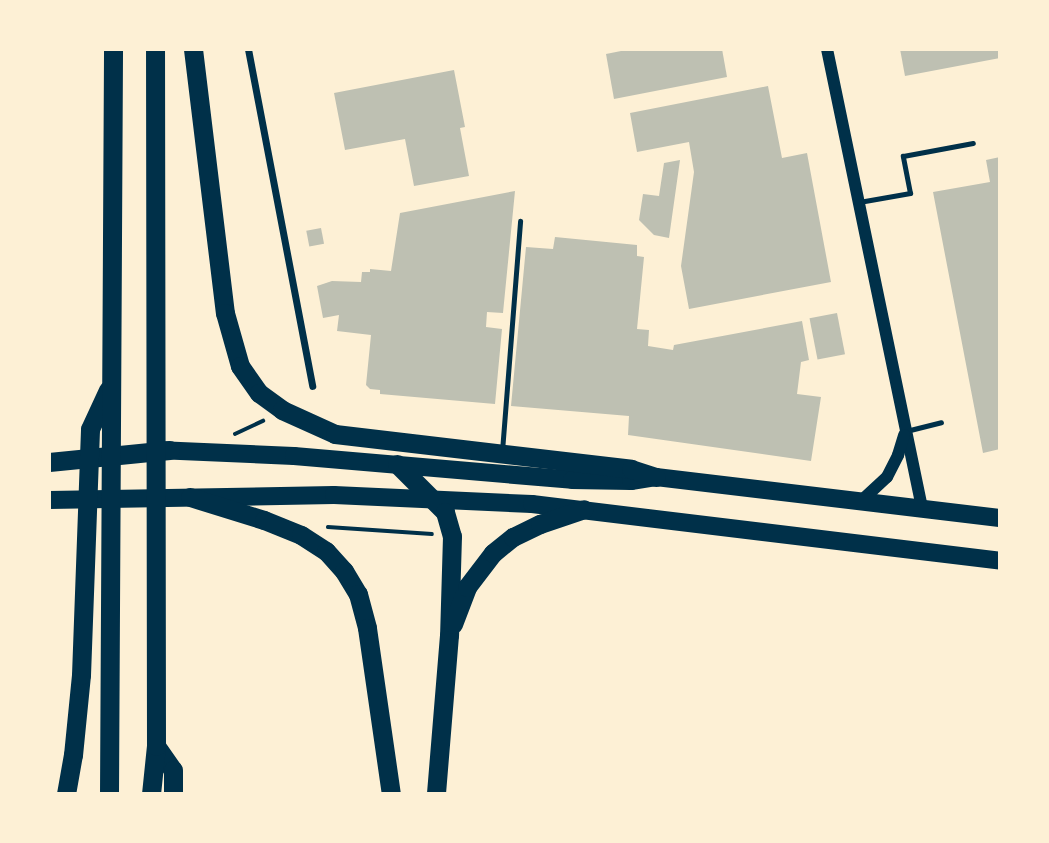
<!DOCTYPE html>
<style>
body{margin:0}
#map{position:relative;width:1049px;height:843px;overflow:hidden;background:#fdf0d5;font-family:Georgia,serif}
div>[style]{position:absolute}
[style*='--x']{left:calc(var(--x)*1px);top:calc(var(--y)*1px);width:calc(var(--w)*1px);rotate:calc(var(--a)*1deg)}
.building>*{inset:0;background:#bec0b2;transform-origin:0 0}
.path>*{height:3.5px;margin:-1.75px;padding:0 1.75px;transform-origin:1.75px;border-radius:1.75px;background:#003049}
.service>*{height:5px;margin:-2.5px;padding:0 2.5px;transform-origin:2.5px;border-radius:2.5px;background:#003049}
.minor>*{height:7px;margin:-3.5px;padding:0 3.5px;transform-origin:3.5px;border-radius:3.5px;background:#003049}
.tertiary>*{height:12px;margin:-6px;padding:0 6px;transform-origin:6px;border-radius:6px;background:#003049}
.primary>*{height:18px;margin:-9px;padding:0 9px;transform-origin:9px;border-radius:9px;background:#003049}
.trunk>*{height:19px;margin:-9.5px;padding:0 9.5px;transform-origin:9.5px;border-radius:9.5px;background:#003049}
span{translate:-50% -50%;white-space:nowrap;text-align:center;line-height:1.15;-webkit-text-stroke:7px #fdf0d5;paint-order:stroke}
.frame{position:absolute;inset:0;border:51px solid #fdf0d5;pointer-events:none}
</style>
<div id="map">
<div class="building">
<i style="clip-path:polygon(631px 49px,722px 49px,727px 77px,614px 99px,606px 54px)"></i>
<i style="clip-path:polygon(900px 49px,1000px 49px,1000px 58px,905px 76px)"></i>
<i style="clip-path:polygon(454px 70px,465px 127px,460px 128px,469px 176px,414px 186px,405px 139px,345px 150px,334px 93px)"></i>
<i style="clip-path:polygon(768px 86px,782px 158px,807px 153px,831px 282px,689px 309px,681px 266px,694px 172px,689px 142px,637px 152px,630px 113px)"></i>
<i style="clip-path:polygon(1000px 157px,1000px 449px,983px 453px,933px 192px,990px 182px,986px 160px)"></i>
<i style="clip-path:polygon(680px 160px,669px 238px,654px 235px,639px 220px,643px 194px,659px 196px,664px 163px)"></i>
<i style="clip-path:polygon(515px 191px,503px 313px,487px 312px,486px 327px,502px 329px,495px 404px,380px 394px,380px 390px,370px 389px,366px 385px,371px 335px,337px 331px,339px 315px,323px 318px,317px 286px,332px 281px,361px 282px,362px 272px,370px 272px,370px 269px,391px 271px,400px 213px)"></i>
<i style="left:321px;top:228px;width:16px;height:15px;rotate:79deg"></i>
<i style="clip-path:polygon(555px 237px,637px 245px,637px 256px,644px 257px,637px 329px,649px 330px,648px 346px,673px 350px,674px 345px,802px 321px,809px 360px,801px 362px,797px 394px,821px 397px,811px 461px,628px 435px,629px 416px,511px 406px,526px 247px,553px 249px)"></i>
<i style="left:837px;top:313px;width:42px;height:28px;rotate:79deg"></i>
</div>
<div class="path">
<i style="--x:235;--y:434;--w:31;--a:-25"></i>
<i style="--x:328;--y:527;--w:104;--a:3.9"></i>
</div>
<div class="service">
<i style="--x:859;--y:202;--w:52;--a:-10"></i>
<i style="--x:910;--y:193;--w:38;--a:-101"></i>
<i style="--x:903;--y:156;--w:71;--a:-10.5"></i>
<i style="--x:906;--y:431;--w:36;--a:-14"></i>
<i style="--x:502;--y:451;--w:231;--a:-85.5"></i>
</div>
<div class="minor">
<i style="--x:248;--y:49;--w:343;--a:79.2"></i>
</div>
<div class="tertiary">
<i style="--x:827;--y:49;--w:470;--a:78.3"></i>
<i style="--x:860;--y:502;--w:37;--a:-43"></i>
<i style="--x:887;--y:477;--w:25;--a:-63"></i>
<i style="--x:898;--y:455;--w:21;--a:-73"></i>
</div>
<div class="primary">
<i style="--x:157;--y:450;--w:137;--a:2.5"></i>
<i style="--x:294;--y:456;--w:279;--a:4.9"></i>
<i style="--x:572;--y:480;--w:59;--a:1"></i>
<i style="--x:631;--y:481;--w:25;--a:-9"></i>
<i style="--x:656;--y:477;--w:346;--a:6.8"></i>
<i style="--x:49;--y:500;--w:285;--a:-1"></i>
<i style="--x:334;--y:495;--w:198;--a:2.6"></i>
<i style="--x:532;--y:504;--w:471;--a:6.9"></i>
</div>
<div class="trunk">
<i style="--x:193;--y:49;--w:266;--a:83.1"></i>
<i style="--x:225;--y:313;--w:55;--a:74.2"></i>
<i style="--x:240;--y:366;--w:33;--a:55"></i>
<i style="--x:259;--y:393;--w:29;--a:36"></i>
<i style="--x:282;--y:410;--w:58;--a:24.4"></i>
<i style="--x:335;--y:434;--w:298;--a:6.7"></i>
<i style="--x:631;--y:469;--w:26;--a:18"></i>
<i style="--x:49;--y:462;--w:121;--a:-5.7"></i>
<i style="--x:397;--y:464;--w:68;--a:45"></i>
<i style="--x:445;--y:512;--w:25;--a:74"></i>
<i style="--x:452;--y:536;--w:99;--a:91.7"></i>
<i style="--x:449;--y:635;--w:160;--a:94.7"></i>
<i style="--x:190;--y:497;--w:77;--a:17.3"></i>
<i style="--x:264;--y:520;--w:40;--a:22"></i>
<i style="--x:301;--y:535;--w:30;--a:33"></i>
<i style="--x:326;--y:551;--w:27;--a:48"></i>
<i style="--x:344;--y:571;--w:27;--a:59"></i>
<i style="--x:358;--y:594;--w:35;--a:75"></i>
<i style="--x:367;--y:628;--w:168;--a:81.8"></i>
<i style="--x:453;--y:624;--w:40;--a:-69"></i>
<i style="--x:467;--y:587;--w:43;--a:-52.6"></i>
<i style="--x:493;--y:553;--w:26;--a:-39"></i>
<i style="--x:513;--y:537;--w:30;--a:-26"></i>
<i style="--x:540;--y:524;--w:46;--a:-18.8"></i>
<i style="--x:156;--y:746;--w:29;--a:55"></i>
<i style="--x:173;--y:770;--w:24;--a:90"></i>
<i style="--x:66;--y:794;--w:40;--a:-80"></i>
<i style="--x:73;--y:755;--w:80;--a:-84.3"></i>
<i style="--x:81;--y:675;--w:246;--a:-87.9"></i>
<i style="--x:90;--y:429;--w:43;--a:-65.2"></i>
<i style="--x:109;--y:794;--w:745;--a:-89.69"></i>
<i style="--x:151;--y:794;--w:48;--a:-84.1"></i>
<i style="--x:156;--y:746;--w:697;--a:-90.08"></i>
</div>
<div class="frame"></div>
</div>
